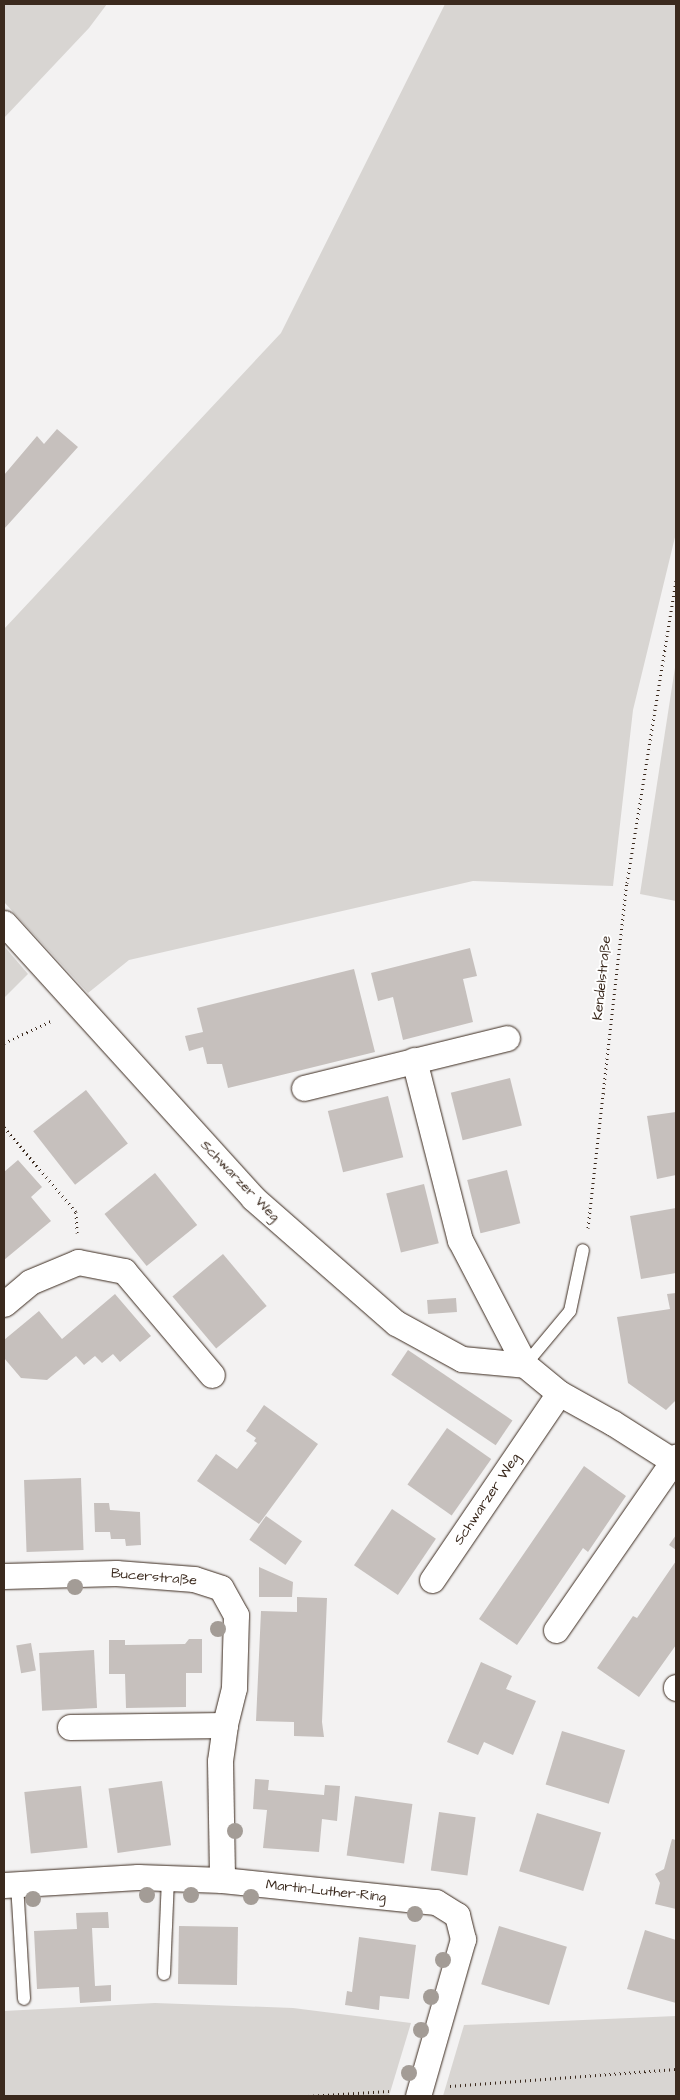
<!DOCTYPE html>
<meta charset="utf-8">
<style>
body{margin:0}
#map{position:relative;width:680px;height:2100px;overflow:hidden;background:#f3f2f2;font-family:"Architects Daughter",sans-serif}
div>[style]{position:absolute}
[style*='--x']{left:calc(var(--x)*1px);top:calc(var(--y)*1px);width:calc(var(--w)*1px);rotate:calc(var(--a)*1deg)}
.green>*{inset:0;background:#d8d5d2}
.building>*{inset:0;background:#c6c0bd;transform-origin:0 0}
.path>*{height:3px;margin-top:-1.5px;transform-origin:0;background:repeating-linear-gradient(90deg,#3b2a1e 0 1px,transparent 0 5px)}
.roads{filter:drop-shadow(0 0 1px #3b2a1e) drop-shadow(0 0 1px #3b2a1e)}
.lane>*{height:12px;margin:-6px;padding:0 6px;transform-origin:6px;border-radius:6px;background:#fff}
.street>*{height:25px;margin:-12.5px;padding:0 12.5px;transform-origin:12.5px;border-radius:12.5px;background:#fff}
.trees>*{width:16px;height:16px;margin:-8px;border-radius:50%;background:#a39c96}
span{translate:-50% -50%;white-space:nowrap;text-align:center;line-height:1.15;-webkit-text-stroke:4px #fff;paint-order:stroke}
.street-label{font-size:14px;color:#3b2a1e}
.frame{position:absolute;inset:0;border:5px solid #3b2a1e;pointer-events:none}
</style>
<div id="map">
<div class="green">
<i style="clip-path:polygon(4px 4px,107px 4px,89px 28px,4px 118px)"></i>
<i style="clip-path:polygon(445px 4px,676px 4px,676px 533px,633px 710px,613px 886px,473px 881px,129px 960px,88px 993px,4px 902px,4px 629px,281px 333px)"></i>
<i style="clip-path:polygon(676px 661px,676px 901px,640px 894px)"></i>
<i style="clip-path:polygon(4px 946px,28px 974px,4px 998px)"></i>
<i style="clip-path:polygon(155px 2003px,293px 2008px,411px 2023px,389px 2096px,4px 2096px,4px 2011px)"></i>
<i style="clip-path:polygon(676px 2016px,676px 2096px,443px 2096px,464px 2025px)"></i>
</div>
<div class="building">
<i style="clip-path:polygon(57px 429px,78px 447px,4px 529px,4px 475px,37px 436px,44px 444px)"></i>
<i style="clip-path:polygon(470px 948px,477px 976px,463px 979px,473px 1022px,403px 1040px,393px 997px,378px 1001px,371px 973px)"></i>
<i style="clip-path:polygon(354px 969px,375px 1052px,228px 1088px,222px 1064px,207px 1064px,203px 1047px,189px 1051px,185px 1036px,203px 1032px,197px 1008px)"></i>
<i style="left:510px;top:1078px;width:49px;height:61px;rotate:76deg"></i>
<i style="left:86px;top:1090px;width:68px;height:67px;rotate:52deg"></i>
<i style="left:388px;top:1096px;width:63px;height:62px;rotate:76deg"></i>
<i style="clip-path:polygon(676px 1112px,676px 1175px,657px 1179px,647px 1116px)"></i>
<i style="clip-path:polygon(18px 1160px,42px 1187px,31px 1197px,51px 1221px,4px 1260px,4px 1172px)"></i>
<i style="left:507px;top:1170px;width:55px;height:41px;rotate:76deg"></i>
<i style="left:155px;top:1173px;width:67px;height:65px;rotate:51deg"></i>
<i style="left:424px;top:1184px;width:61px;height:39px;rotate:76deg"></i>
<i style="clip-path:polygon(676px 1208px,676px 1273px,641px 1279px,630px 1216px)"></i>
<i style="left:223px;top:1254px;width:68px;height:66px;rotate:50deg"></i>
<i style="clip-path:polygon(676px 1293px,676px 1400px,666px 1410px,628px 1383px,617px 1317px,670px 1309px,667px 1294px)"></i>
<i style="clip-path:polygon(115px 1294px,151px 1336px,120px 1362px,113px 1354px,102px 1363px,95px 1356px,84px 1365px,76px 1356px,47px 1380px,21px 1378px,4px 1358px,4px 1340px,39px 1311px,62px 1339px)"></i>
<i style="left:456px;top:1298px;width:14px;height:29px;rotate:86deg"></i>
<i style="left:408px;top:1350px;width:126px;height:30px;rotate:34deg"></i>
<i style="clip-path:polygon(264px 1405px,318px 1444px,259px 1524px,197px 1481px,216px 1454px,237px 1469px,257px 1443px,254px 1441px,256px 1438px,246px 1431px)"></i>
<i style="left:447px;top:1428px;width:54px;height:69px;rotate:35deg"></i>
<i style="clip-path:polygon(584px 1466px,626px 1496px,588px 1552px,583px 1548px,517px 1645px,479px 1619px)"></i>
<i style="left:81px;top:1478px;width:72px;height:57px;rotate:88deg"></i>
<i style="clip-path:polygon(94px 1503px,109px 1503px,110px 1510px,140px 1512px,141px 1545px,126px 1546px,125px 1539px,111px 1539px,110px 1532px,95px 1532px)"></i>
<i style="left:392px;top:1509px;width:53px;height:68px;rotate:34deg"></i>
<i style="left:266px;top:1516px;width:44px;height:29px;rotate:35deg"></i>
<i style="clip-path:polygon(676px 1535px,676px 1550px,669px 1545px)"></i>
<i style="clip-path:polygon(676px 1561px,676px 1645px,639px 1697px,597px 1668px,633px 1616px,637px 1618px)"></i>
<i style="clip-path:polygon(259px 1567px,293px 1582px,292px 1597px,259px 1597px)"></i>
<i style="clip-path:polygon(297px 1597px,327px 1598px,322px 1722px,324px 1737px,294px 1736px,294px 1722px,256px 1721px,261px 1611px,297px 1612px)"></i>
<i style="clip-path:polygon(189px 1639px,202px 1639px,202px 1673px,186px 1673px,186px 1707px,126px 1708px,125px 1674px,109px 1674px,109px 1640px,125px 1640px,125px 1645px,185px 1644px)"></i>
<i style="left:31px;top:1643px;width:28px;height:15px;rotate:80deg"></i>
<i style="left:94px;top:1650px;width:58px;height:55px;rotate:87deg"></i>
<i style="clip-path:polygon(481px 1662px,512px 1676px,506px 1689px,536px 1701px,513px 1755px,484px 1742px,478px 1755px,447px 1742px)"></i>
<i style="left:562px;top:1731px;width:66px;height:56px;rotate:17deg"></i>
<i style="clip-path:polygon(255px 1779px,269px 1780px,268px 1790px,324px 1795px,325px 1785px,340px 1786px,337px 1821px,322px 1819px,319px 1852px,263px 1848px,267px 1810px,253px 1809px)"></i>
<i style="left:162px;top:1781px;width:65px;height:54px;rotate:82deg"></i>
<i style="left:81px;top:1786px;width:62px;height:57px;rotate:84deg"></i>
<i style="left:355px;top:1796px;width:58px;height:60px;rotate:8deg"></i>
<i style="left:439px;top:1812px;width:37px;height:59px;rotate:8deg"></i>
<i style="left:537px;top:1813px;width:67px;height:61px;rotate:17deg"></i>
<i style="clip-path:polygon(672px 1839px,676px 1840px,676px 1909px,655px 1904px,660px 1883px,655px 1874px,664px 1869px)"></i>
<i style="clip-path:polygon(108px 1912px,109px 1928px,92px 1928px,95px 1986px,111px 1985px,111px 2001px,80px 2003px,79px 1987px,37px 1989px,34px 1931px,77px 1929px,76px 1913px)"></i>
<i style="left:179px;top:1926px;width:59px;height:58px;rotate:1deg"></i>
<i style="left:499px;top:1926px;width:71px;height:61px;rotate:17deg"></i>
<i style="clip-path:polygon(645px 1930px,676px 1940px,676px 2003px,627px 1989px)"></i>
<i style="clip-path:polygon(359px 1937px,416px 1945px,409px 1999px,380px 1996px,379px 2010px,345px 2005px,347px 1991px,352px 1992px)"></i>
</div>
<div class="path">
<i style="--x:4;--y:1043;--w:54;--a:-25.1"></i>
<i style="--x:4;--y:1127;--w:111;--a:49.7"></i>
<i style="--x:76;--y:1212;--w:21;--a:87"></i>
<i style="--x:588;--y:1228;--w:347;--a:-83.6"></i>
<i style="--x:627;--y:883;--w:308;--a:-80.8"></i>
<i style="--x:450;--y:2086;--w:227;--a:-4.3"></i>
<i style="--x:308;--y:2096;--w:81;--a:-3.5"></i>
</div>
<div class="roads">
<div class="lane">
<i style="--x:525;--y:1365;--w:70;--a:-50.2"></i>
<i style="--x:570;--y:1311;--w:62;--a:-78"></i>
<i style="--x:17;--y:1884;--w:115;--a:86.5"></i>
<i style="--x:164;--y:1974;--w:96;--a:-87.6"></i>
</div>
<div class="street">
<i style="--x:4;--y:923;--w:371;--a:47.8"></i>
<i style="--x:253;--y:1198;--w:190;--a:41.2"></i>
<i style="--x:396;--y:1323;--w:75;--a:28.6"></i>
<i style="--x:462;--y:1359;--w:63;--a:5.4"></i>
<i style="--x:525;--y:1365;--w:44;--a:39.5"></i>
<i style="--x:559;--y:1393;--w:62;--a:29.1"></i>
<i style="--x:613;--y:1423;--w:75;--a:32.4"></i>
<i style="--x:414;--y:1060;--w:186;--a:75.7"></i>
<i style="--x:460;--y:1240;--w:141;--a:62.5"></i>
<i style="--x:304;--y:1088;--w:209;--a:-13.8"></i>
<i style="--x:4;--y:1304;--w:34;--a:-40"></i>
<i style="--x:30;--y:1282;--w:52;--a:-22.6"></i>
<i style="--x:78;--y:1262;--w:47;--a:11.1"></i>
<i style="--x:124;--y:1271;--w:136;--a:49.8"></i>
<i style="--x:4;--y:1576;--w:112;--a:-1.5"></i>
<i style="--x:116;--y:1573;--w:78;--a:4.4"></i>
<i style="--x:194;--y:1579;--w:28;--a:18"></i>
<i style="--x:221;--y:1588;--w:31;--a:61"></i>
<i style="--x:236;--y:1615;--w:73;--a:91.6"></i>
<i style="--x:234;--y:1688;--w:38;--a:104"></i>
<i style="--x:432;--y:1580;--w:226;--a:-55.8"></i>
<i style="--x:556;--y:1630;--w:211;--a:-55.3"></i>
<i style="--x:676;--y:1688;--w:1;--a:-90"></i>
<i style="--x:70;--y:1727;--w:155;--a:-0.7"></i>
<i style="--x:225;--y:1725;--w:36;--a:98"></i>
<i style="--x:220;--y:1761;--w:119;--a:89"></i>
<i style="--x:4;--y:1885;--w:134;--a:-3.4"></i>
<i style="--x:138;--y:1877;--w:84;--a:2"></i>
<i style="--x:222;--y:1880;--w:215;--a:5.9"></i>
<i style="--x:436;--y:1902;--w:25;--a:32"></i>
<i style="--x:457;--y:1915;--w:25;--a:76"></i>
<i style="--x:463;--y:1939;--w:163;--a:106"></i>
</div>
</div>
<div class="trees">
<i style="left:75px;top:1587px"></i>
<i style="left:218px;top:1629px"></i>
<i style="left:235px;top:1831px"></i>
<i style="left:147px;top:1895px"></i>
<i style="left:191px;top:1895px"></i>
<i style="left:251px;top:1897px"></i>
<i style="left:33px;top:1899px"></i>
<i style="left:415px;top:1914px"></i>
<i style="left:443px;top:1960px"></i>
<i style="left:431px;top:1997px"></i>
<i style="left:421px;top:2030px"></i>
<i style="left:409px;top:2073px"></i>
</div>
<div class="street-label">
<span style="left:602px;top:978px;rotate:-84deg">Kendelstraße</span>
<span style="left:240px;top:1181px;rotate:46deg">Schwarzer Weg</span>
<span style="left:487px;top:1499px;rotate:-56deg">Schwarzer Weg</span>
<span style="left:154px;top:1577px;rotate:5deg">Bucerstraße</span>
<span style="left:326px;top:1891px;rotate:6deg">Martin-Luther-Ring</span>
</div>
<div class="frame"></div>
</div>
